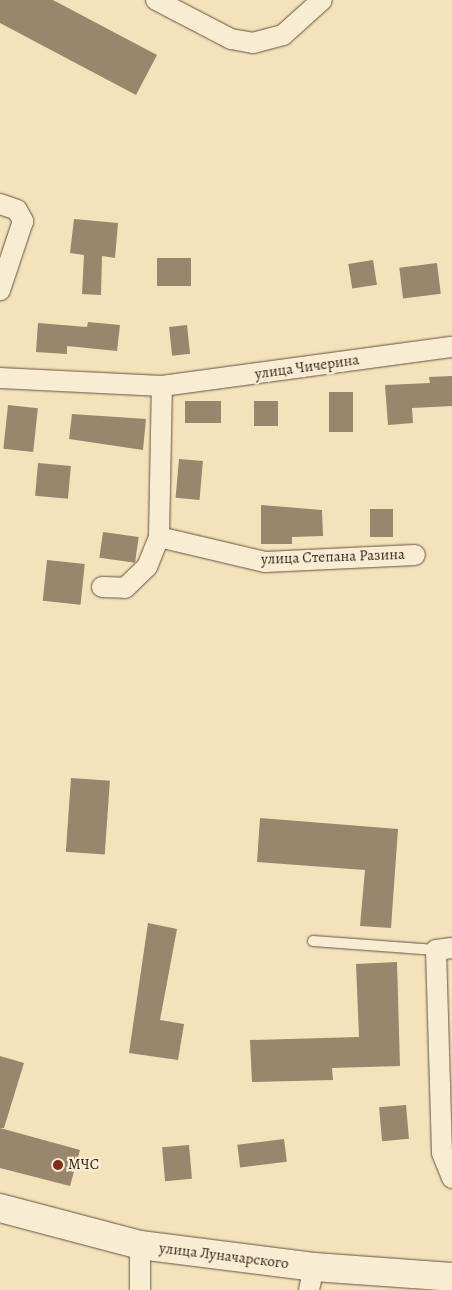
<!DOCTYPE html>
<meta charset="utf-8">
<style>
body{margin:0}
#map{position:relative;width:452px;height:1290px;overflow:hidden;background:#f4e2bb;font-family:Alegreya,serif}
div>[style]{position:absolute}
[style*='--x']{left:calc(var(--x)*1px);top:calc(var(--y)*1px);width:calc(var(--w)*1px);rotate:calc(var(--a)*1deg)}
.building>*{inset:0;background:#99866c;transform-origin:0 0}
.roads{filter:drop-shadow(0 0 1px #665340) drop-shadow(0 0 1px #665340)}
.lane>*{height:10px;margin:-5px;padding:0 5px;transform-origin:5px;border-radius:5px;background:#f8ecd3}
.street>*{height:20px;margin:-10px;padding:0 10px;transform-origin:10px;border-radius:10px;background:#f8ecd3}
.secondary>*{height:28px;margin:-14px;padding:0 14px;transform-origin:14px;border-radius:14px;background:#f8ecd3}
.dots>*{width:14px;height:14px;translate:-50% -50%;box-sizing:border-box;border:2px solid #f8ecd3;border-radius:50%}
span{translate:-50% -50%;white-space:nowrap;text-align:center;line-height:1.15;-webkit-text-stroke:4.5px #f8ecd3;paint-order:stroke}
.street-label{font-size:15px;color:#362317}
.poi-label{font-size:15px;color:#362317}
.left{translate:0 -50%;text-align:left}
</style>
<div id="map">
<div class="building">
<i style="clip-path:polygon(0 0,53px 0,157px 55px,136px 95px,0 23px)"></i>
<i style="clip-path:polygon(74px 219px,118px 223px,115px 258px,102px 256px,101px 295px,82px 294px,84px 255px,70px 253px)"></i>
<i style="left:157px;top:258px;width:34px;height:28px"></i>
<i style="left:373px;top:260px;width:25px;height:25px;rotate:81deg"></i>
<i style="left:437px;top:263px;width:31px;height:38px;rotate:83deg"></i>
<i style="clip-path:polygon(88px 322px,120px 325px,117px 351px,67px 346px,67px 354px,36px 352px,38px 323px,87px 327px)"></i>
<i style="left:187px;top:325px;width:29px;height:18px;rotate:84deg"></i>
<i style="clip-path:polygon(452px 376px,452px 406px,412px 408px,413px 423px,388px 425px,385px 385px,430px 383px,429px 377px)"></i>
<i style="left:329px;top:392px;width:24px;height:40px"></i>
<i style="left:221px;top:401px;width:22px;height:36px;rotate:90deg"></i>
<i style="left:254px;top:401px;width:24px;height:25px"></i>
<i style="left:8px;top:405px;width:30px;height:44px;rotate:6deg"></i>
<i style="clip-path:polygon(72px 414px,146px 419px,143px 450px,69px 439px)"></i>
<i style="left:179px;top:459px;width:24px;height:39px;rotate:5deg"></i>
<i style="left:38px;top:463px;width:33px;height:33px;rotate:5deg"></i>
<i style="clip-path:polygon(261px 505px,322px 510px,323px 536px,292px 537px,292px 544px,261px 544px)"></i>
<i style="left:370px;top:509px;width:23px;height:28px"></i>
<i style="left:103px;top:532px;width:36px;height:26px;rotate:8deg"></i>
<i style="left:47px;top:560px;width:38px;height:41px;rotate:6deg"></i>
<i style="left:71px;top:778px;width:39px;height:74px;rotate:4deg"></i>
<i style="clip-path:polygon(260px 818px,398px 829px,391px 928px,360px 926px,365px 870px,257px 862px)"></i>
<i style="clip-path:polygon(148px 923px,177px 929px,160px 1020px,184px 1024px,178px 1060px,129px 1053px)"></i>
<i style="clip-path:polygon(397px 962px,400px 1066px,332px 1068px,333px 1080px,252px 1082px,250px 1040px,359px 1037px,356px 964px)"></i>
<i style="clip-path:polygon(0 1056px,24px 1063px,4px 1128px,0 1128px)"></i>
<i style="left:406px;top:1105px;width:34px;height:27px;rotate:85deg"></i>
<i style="clip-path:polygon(0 1128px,80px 1150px,70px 1186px,0 1168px)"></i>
<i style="left:284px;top:1139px;width:23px;height:47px;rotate:83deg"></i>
<i style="left:189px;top:1145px;width:34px;height:27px;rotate:85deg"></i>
</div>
<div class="roads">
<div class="lane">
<i style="--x:313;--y:941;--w:123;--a:4.2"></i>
</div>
<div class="street">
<i style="--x:156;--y:0;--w:85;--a:27.5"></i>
<i style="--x:231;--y:39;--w:22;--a:10"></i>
<i style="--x:253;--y:43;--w:31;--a:-15"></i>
<i style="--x:283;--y:35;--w:52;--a:-41.9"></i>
<i style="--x:0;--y:204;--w:18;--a:19"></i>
<i style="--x:17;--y:210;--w:13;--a:61"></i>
<i style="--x:23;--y:221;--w:73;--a:108.4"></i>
<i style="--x:0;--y:378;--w:162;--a:2.8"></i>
<i style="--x:162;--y:386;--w:293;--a:-7.7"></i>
<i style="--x:159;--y:537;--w:151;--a:-88.9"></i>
<i style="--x:102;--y:587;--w:23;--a:2"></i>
<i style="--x:125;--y:588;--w:30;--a:-44"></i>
<i style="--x:147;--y:567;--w:32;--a:-68"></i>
<i style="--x:159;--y:537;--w:109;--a:13.3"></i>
<i style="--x:265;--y:562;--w:150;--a:-2.7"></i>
<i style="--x:452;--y:948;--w:16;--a:173"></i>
<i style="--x:436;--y:950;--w:203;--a:88.3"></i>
<i style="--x:442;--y:1153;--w:27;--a:68"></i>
<i style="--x:140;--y:1290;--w:45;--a:-90"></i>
<i style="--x:309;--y:1290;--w:24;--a:-78"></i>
</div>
<div class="secondary">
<i style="--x:0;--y:1208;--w:145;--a:14.8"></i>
<i style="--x:140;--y:1245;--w:175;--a:7.2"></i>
<i style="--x:314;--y:1267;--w:138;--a:4.1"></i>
</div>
</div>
<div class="dots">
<i style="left:58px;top:1165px;background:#8f2418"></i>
</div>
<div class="street-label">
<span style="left:307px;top:367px;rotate:-8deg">улица Чичерина</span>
<span style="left:333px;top:557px;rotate:-2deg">улица Степана Разина</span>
<span style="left:224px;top:1256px;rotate:7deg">улица Луначарского</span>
</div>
<div class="poi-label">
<span class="left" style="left:68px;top:1165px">МЧС</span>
</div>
</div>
